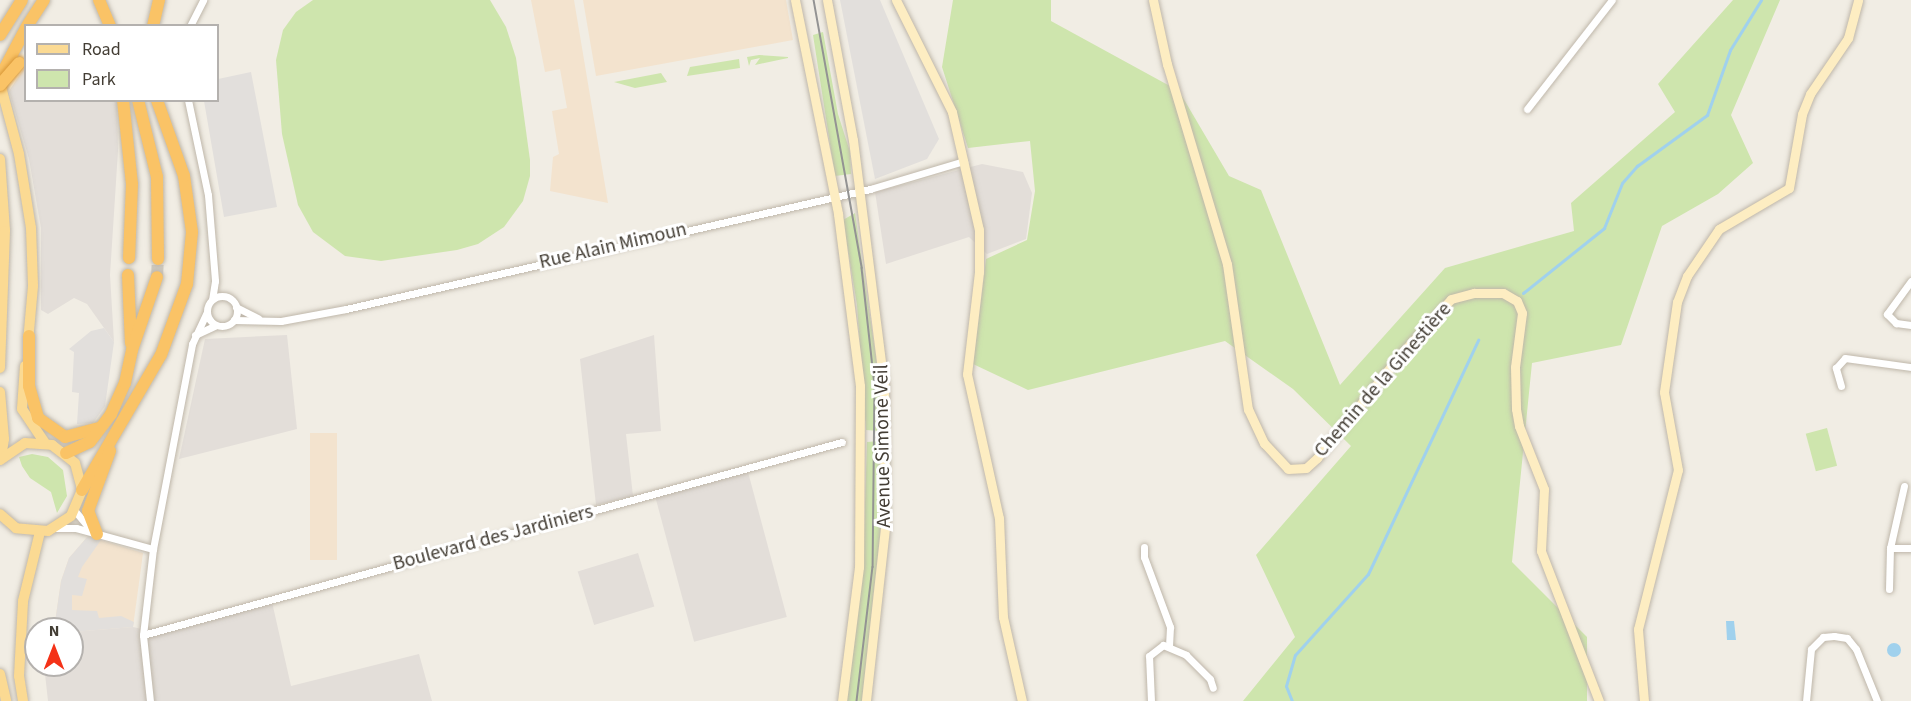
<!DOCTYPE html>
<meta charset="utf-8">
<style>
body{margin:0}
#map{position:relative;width:1911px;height:701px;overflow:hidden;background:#f1ede4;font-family:"Source Sans 3",sans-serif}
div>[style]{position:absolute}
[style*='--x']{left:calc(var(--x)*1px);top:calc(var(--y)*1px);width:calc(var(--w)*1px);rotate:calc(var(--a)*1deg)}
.commercial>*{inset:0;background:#f3e3ce;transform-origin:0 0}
.industrial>*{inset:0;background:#e3ded9;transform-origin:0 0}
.green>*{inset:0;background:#cee5ad;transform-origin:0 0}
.parking>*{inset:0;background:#e2dfdc}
.water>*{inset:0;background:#a0d1ed}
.round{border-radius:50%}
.stream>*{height:3px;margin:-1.5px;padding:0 1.5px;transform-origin:1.5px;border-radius:1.5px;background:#a0d1ed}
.highway-tunnel>*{height:12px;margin-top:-6px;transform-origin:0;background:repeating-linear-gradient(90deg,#cecac1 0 12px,transparent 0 18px)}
.roads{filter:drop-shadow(0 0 2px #bfb7aa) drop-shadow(0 0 2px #bfb7aa)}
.street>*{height:7px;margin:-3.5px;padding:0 3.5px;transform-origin:3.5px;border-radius:3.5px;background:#fff}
.street>.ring{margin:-3.5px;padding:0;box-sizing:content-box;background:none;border:7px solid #fff;border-radius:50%}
.secondary>*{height:9px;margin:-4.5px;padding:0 4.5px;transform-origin:4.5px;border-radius:4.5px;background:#fdedc2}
.primary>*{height:10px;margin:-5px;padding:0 5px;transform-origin:5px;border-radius:5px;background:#fbda93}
.highway>*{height:12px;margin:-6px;padding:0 6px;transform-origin:6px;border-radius:6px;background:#fac366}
.tram>*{height:1.5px;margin:-0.75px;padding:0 0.75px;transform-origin:0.75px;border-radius:0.75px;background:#939393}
.bridges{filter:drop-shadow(0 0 2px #d89737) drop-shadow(0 0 2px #d89737)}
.highway-bridge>*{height:12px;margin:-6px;padding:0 6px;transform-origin:6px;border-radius:6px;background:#fac366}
span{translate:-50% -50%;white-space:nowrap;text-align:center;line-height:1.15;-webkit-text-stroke:6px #fff;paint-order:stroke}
.street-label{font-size:20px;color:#433d34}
.legend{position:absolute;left:24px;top:24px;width:195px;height:78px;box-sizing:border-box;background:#fff;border:2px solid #b4b1ae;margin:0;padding:8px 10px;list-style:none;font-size:18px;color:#433d34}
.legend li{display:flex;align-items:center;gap:12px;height:30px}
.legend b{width:30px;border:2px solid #b4b1ae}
.north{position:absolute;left:24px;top:617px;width:60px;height:60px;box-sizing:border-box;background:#fff;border:2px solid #b4b1ae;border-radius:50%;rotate:0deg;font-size:16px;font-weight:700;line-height:24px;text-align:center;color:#433d34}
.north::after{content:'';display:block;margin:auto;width:21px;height:27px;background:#f43218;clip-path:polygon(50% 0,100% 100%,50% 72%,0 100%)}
</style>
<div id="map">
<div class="commercial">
<i style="clip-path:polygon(531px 0,574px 0,608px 203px,550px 191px,553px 157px,559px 154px,552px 111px,567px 108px,560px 69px,545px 72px)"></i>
<i style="clip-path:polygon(583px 0,786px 0,793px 40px,596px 76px)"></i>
<i style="left:310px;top:433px;width:27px;height:127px"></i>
<i style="clip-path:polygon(88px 536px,143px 553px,133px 627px,72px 632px,54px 629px,61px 581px,69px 558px)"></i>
</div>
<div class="industrial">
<i style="clip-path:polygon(25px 67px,26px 100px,117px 101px,118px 151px,110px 275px,114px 342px,87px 304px,74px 298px,48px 314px,41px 310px,41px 228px,29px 159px,9px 91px)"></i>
<i style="clip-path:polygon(982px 164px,1023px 172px,1032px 193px,1026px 239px,987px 254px,969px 237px,886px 264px,875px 192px)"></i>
<i style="clip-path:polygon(287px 335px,297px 429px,179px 459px,205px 339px)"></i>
<i style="clip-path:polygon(654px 335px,661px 431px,626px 434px,633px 496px,596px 505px,580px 359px)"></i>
<i style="left:748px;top:472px;width:150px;height:96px;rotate:75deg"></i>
<i style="left:638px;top:553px;width:56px;height:63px;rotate:73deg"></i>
<i style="clip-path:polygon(272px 602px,291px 686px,419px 654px,432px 701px,48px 701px,44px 665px,72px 665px,72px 632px,133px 627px,159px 633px)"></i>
</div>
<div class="green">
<i style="clip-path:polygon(313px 0,490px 0,506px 27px,516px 58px,530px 160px,530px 176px,523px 201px,504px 227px,478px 244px,457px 250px,381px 261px,345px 256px,313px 232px,298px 205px,282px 134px,276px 60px,283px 30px,296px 12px)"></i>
<i style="clip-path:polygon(953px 0,1051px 0,1051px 21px,1179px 91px,1229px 176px,1261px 190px,1340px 385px,1445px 268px,1574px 231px,1571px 203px,1675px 112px,1658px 84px,1733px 0,1780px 0,1731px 115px,1753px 163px,1718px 194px,1662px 226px,1621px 345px,1532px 363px,1512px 562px,1587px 637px,1587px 701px,1243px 701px,1295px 637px,1256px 555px,1351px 446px,1293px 389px,1225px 341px,1028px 390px,973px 364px,986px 259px,1027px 240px,1035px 191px,1030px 141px,968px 148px,942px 67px)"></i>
<i style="clip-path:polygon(823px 32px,838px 114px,850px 152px,851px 174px,835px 176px,813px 35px)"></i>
<i style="clip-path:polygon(759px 55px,788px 57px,788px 58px,755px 65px,760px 58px,751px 60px,749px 66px,747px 57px)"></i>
<i style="clip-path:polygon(739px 59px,740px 68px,687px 76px,690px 67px)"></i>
<i style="clip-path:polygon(661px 73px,667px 82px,635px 88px,614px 82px)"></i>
<i style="clip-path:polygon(855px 213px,880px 385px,880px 431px,866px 430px,857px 305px,843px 220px)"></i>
<i style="left:1827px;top:428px;width:39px;height:22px;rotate:75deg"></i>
<i style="clip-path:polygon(880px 441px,881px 527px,862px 701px,846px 701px,863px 568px,867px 442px)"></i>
<i style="clip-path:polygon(32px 454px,48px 457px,63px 470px,67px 496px,57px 513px,51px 492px,30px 478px,22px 466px,19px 457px)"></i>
</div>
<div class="parking">
<i style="clip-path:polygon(840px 0,880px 0,939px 139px,927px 159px,875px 179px)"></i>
<i style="clip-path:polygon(251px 72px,277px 207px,224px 217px,204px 101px,218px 100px,218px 79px)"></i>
<i style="clip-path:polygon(104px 328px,114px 342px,105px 406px,93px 423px,77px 424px,79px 393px,72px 392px,74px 352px,69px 349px,91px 331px)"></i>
<i style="clip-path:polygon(88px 536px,101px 540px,82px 567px,78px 577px,87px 579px,82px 596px,72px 595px,72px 610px,97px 611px,99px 618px,121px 616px,134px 622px,133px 627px,72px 632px,54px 629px,61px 581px,69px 558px)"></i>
</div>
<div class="water">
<i style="clip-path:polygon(1726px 621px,1734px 621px,1736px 640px,1727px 640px)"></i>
<i class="round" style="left:1887px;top:643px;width:14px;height:14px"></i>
</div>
<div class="stream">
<i style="--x:1523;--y:293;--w:104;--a:-38.7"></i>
<i style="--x:1604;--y:228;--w:48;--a:-68.2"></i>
<i style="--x:1622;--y:183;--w:23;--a:-49"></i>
<i style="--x:1637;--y:166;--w:87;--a:-36.1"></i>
<i style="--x:1707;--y:115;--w:69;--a:-70.5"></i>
<i style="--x:1730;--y:50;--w:59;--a:-58.2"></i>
<i style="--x:1292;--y:701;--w:16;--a:-112"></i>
<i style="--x:1286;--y:686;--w:32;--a:-74"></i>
<i style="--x:1295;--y:655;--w:109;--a:-48"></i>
<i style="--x:1368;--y:574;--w:259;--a:-64.8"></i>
</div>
<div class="highway-tunnel">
<i style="--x:157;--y:277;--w:18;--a:-87"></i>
</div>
<div class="roads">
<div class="street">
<i style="--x:190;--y:26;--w:29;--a:-63"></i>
<i style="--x:188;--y:100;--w:97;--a:78.1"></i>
<i style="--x:208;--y:195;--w:86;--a:85.3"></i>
<i style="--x:215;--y:281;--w:18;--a:99"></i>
<i style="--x:1527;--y:109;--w:138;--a:-52.1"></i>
<i style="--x:1911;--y:281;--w:41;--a:126"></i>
<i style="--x:1887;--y:314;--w:13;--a:45"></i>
<i style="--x:1896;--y:323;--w:15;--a:8"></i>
<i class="ring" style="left:207px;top:296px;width:23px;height:23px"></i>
<i style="--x:236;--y:307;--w:25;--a:27"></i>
<i style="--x:234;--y:320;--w:47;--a:1.2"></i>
<i style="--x:281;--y:321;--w:66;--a:-10.5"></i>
<i style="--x:346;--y:309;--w:538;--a:-12.9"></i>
<i style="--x:870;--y:189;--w:98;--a:-16.6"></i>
<i style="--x:195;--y:335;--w:23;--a:-25"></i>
<i style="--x:1841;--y:386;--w:19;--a:-106"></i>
<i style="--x:1836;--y:368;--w:13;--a:-48"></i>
<i style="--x:1845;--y:358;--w:67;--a:7.8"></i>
<i style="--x:1904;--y:486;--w:64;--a:102.7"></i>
<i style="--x:1890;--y:548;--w:21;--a:0"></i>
<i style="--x:75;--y:511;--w:26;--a:50"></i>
<i style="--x:56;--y:528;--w:20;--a:0"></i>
<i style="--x:76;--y:528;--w:80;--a:15.3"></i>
<i style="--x:1144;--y:547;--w:10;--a:90"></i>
<i style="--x:1144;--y:557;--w:75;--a:69.6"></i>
<i style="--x:1170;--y:627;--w:19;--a:93"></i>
<i style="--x:1889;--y:589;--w:41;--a:-88.6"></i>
<i style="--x:143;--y:635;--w:725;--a:-15.44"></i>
<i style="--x:150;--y:701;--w:66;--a:-96.1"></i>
<i style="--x:143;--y:635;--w:87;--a:-83.4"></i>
<i style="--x:153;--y:549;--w:209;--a:-79.2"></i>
<i style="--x:192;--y:344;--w:35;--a:-65"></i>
<i style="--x:1151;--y:701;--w:45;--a:-92.5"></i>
<i style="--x:1149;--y:656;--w:18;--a:-38"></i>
<i style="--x:1163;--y:645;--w:25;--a:23"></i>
<i style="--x:1186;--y:655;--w:34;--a:45"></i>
<i style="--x:1210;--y:679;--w:9;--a:72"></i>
<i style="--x:1806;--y:701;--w:52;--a:-84.5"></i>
<i style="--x:1811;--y:649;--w:17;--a:-45"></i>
<i style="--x:1823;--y:637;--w:11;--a:-5"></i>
<i style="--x:1834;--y:636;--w:13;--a:9"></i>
<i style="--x:1847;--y:638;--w:14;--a:51"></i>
<i style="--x:1856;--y:649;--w:56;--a:68"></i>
</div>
<div class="secondary">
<i style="--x:795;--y:0;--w:218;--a:78.6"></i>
<i style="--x:838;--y:214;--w:173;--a:82.7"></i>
<i style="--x:860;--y:386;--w:181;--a:90.3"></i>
<i style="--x:859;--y:567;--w:135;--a:97.2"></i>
<i style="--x:827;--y:0;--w:142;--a:79.5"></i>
<i style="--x:853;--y:140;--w:247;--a:82.8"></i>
<i style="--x:884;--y:385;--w:143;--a:89.6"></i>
<i style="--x:885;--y:528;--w:174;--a:96.3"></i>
<i style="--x:896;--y:0;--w:125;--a:63.4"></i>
<i style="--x:952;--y:112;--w:121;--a:77.1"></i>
<i style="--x:979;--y:230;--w:42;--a:90"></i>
<i style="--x:979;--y:272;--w:103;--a:96.7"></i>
<i style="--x:967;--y:374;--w:148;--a:77.5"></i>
<i style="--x:999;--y:518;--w:99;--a:87.7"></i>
<i style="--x:1003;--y:617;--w:86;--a:77.3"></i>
<i style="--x:1153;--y:0;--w:66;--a:77.7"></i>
<i style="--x:1167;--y:64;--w:209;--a:73.3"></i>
<i style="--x:1227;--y:264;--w:147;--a:81.8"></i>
<i style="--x:1248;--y:409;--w:38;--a:65"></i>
<i style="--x:1264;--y:443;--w:35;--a:47"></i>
<i style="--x:1288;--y:469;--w:18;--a:-3"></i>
<i style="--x:1306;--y:468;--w:15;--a:-42"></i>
<i style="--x:1317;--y:458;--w:134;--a:-51.1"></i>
<i style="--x:1401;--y:354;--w:74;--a:-47.7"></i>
<i style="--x:1451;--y:299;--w:24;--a:-15"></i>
<i style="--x:1474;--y:293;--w:29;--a:0"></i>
<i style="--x:1503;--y:293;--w:16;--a:30"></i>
<i style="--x:1517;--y:301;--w:13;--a:67"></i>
<i style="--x:1522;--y:313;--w:54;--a:97.4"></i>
<i style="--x:1515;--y:367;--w:42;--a:88.6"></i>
<i style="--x:1516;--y:409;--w:17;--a:80"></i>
<i style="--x:1519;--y:426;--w:68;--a:68.4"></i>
<i style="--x:1544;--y:489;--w:62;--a:92.8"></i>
<i style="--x:1541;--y:551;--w:161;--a:68.9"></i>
<i style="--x:1644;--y:701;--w:72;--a:-94.8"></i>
<i style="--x:1638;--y:629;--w:164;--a:-75.9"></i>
<i style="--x:1678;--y:470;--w:79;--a:-100.2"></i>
<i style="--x:1664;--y:392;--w:91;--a:-81.8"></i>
<i style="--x:1677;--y:302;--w:28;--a:-69"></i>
<i style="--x:1687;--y:276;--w:57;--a:-55.8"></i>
<i style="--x:1719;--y:229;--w:81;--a:-30.4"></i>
<i style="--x:1789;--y:188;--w:75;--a:-80"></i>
<i style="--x:1802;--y:114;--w:22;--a:-68"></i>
<i style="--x:1810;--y:94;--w:68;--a:-55.8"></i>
<i style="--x:1848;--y:38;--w:39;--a:-75"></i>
</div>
<div class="primary">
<i style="--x:0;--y:83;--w:73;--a:75"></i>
<i style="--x:19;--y:154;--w:75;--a:80.8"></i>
<i style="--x:31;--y:228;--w:58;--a:88"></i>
<i style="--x:33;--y:286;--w:56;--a:95.1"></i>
<i style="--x:0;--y:159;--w:72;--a:86"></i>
<i style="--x:5;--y:231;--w:137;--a:92.1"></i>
<i style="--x:25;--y:366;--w:43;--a:94"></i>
<i style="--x:22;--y:409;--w:40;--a:56"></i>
<i style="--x:0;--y:392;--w:47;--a:85.1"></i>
<i style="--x:4;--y:439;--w:19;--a:99"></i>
<i style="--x:0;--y:460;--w:30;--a:-34"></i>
<i style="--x:25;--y:443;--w:27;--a:4"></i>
<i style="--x:52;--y:445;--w:29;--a:38"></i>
<i style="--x:75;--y:463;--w:28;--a:75"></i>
<i style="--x:82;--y:490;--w:28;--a:113"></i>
<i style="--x:71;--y:516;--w:27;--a:147"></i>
<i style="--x:48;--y:531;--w:32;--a:-175"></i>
<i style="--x:16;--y:528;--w:21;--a:-139"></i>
<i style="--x:0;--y:674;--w:28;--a:77"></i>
<i style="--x:23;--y:701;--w:25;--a:-99"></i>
<i style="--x:19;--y:676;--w:75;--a:-86.9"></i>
<i style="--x:23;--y:601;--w:71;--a:-76.2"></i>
</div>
<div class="highway">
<i style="--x:99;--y:0;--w:28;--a:67"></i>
<i style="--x:27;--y:26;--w:31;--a:-57"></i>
<i style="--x:153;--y:26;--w:27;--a:-77"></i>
<i style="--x:0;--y:35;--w:41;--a:-57.8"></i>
<i style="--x:0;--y:77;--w:55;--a:-62"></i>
<i style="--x:123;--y:100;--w:84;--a:83.9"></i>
<i style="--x:132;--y:184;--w:74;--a:92.3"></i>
<i style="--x:138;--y:100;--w:79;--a:76.1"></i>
<i style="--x:157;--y:177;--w:82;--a:89.3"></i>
<i style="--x:128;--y:275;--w:68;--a:87.5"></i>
<i style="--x:29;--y:336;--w:50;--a:90"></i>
<i style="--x:29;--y:386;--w:33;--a:74"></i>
<i style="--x:38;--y:418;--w:33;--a:35"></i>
<i style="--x:65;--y:437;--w:35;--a:-15"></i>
<i style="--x:66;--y:453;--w:26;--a:-25"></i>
<i style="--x:90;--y:442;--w:35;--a:-53"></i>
<i style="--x:111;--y:414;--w:34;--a:-66"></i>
<i style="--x:125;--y:383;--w:34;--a:-78"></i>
<i style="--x:132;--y:350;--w:77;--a:-71.1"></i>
<i style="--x:82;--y:490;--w:156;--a:-59.7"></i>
<i style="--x:161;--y:355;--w:76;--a:-69.9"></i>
<i style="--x:187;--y:284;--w:52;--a:-84.5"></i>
<i style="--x:192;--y:232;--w:57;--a:-98.1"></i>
<i style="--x:184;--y:176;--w:81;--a:-109.6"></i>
<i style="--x:97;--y:534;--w:25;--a:-111"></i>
<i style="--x:88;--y:511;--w:64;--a:-69.9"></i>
</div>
</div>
<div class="tram">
<i style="--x:814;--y:0;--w:272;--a:79.8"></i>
<i style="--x:862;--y:268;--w:118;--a:83.7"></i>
<i style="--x:875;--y:385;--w:182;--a:90.6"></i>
<i style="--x:873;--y:567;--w:135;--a:96.8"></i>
</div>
<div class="bridges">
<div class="highway-bridge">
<i style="--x:0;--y:85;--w:29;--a:-49"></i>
</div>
</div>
<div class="street-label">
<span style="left:613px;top:246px;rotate:-13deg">Rue Alain Mimoun</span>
<span style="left:1383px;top:380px;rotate:-49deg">Chemin de la Ginestière</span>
<span style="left:883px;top:446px;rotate:-91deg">Avenue Simone Veil</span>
<span style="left:493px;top:538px;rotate:-15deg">Boulevard des Jardiniers</span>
</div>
<ul class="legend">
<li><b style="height:8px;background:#fbda93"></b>Road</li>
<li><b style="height:16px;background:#cee5ad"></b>Park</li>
</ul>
<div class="north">N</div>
</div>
